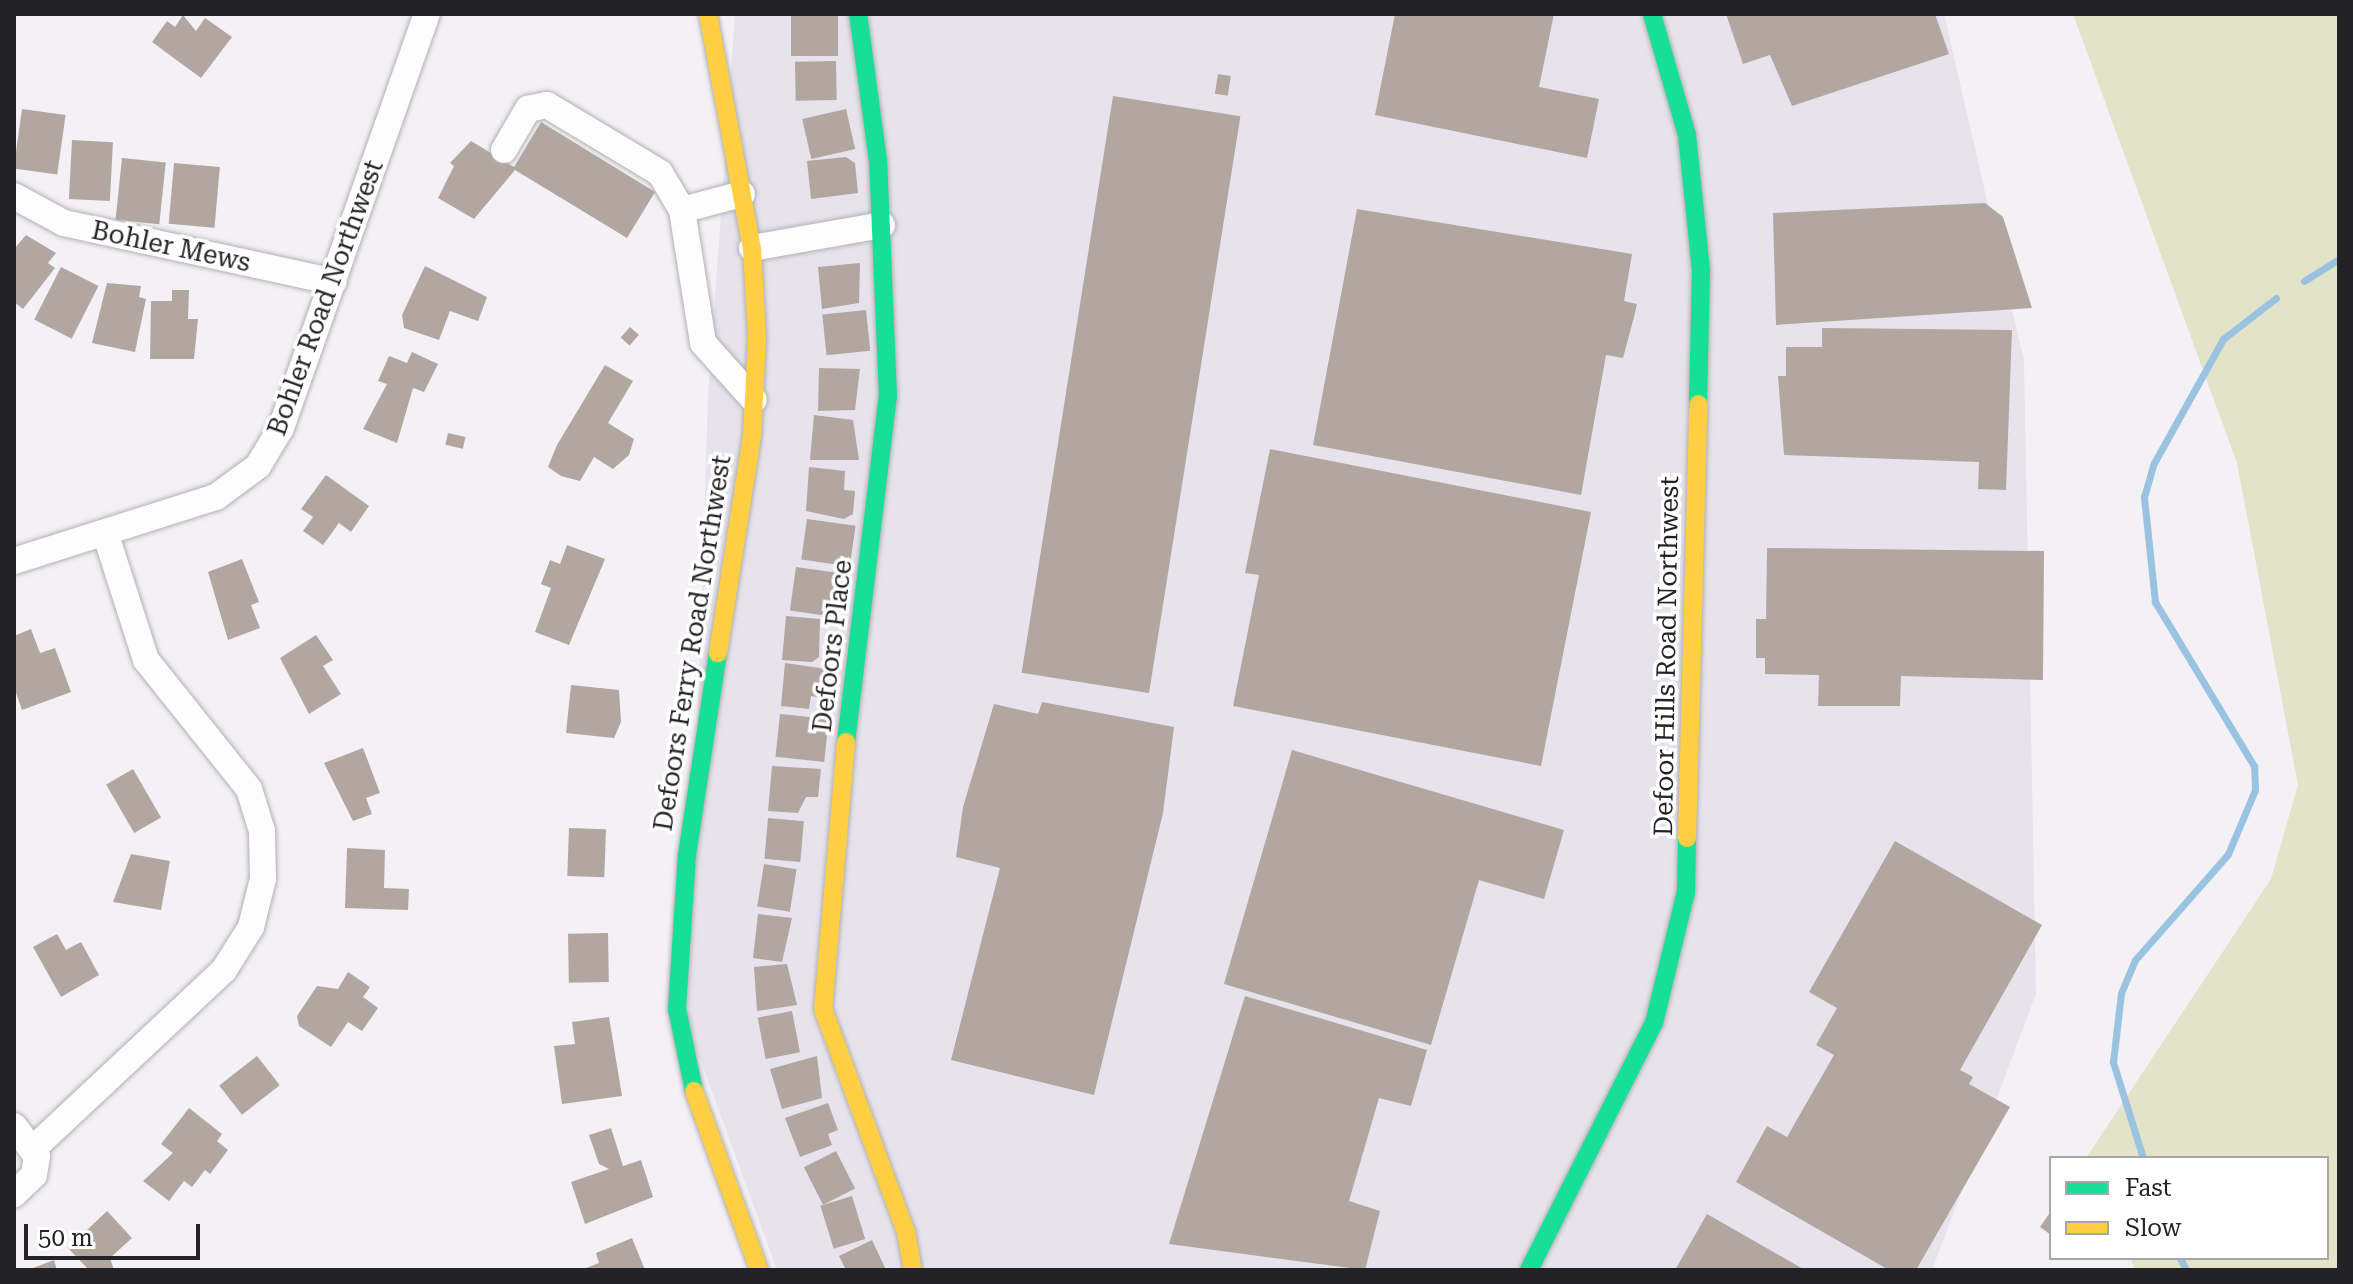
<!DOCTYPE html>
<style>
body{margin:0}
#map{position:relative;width:2353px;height:1284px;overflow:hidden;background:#f3f1f5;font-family:"Roboto Serif",serif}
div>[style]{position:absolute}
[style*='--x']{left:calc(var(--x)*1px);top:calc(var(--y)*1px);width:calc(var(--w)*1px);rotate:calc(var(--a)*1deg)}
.built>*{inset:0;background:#e6e3ec}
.green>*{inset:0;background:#e2e3c8}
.stream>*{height:7px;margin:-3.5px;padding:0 3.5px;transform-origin:3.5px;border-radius:3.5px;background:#9ac2e1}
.building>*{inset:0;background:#b2a6a1;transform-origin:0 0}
.roads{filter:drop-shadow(0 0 2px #b1b0b2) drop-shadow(0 0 2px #b1b0b2)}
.street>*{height:26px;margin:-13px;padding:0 13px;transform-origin:13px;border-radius:13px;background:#fdfdfe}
.fast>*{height:18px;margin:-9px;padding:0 9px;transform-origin:9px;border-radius:9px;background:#16e098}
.slow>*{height:18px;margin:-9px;padding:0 9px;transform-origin:9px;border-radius:9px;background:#ffcf43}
span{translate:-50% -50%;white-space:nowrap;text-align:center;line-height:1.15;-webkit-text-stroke:7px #fff;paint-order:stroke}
.street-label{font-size:26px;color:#232224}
.frame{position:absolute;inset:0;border:16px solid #232224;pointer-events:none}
.legend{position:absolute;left:2049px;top:1156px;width:280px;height:104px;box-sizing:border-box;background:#fff;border:2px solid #a7a7a7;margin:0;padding:10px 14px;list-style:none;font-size:24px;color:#232224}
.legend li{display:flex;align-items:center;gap:16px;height:40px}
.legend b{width:40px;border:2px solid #a7a7a7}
.scale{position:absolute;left:24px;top:1224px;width:176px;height:36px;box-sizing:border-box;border:4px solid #232224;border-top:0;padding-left:10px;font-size:24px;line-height:28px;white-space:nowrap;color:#232224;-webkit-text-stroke:6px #fff;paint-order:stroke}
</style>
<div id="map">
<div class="built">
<i style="clip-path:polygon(735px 14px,1944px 14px,2024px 361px,2036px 994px,1932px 1270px,777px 1270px,688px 1026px,708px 397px)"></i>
</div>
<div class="green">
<i style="clip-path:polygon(2073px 14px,2339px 14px,2339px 1270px,2135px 1270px,2130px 1258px,2327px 1258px,2327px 1158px,2086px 1158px,2271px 879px,2298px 785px,2237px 463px)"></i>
</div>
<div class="stream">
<i style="--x:2304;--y:281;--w:41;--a:-32.2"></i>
<i style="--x:2143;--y:1158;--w:101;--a:-107.4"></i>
<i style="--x:2113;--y:1062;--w:69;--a:-83.4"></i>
<i style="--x:2121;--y:993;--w:36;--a:-67"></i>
<i style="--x:2135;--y:960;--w:141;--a:-48.7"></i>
<i style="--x:2228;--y:854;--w:69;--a:-67.1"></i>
<i style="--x:2255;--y:790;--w:24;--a:-92"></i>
<i style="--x:2254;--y:766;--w:192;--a:-121.1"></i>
<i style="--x:2155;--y:602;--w:106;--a:-96"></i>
<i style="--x:2144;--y:497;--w:35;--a:-74"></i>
<i style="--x:2154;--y:463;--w:142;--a:-60.9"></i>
<i style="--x:2223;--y:339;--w:67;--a:-37.7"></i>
<i style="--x:2180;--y:1258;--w:13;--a:63"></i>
</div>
<div class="building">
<i style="left:838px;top:14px;width:42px;height:47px;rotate:90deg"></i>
<i style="clip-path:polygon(1395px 14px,1554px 14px,1539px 87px,1599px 99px,1587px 158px,1375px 115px)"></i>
<i style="clip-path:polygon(1726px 14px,1935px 14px,1949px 54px,1792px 106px,1770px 55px,1743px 64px)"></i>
<i style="clip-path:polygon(183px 15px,196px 31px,205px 18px,232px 37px,201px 78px,152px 42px,167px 21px,175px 27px)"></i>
<i style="left:836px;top:61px;width:39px;height:41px;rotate:89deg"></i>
<i style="left:1218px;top:74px;width:13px;height:20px;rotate:9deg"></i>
<i style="left:1113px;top:96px;width:129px;height:584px;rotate:9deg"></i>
<i style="left:22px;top:109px;width:44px;height:60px;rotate:8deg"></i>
<i style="left:846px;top:109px;width:41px;height:45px;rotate:77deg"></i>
<i style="clip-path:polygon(541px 122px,655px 192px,627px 238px,515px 170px,474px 219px,438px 198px,454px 166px,450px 163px,471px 141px,514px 167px)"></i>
<i style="left:72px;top:140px;width:41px;height:59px;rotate:3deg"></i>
<i style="clip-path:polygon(846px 157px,855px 163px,858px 193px,811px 199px,807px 161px)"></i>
<i style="left:122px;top:158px;width:44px;height:62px;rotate:6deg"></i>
<i style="left:174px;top:163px;width:46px;height:61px;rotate:5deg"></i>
<i style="clip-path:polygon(1985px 203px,2003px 217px,2032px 308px,1776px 325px,1773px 213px)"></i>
<i style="clip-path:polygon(1357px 209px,1632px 254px,1624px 301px,1637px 304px,1634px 317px,1623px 358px,1606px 355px,1581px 495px,1313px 445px)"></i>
<i style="clip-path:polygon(26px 235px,56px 253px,48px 263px,55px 268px,23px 309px,14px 302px,14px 249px)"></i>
<i style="clip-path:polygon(860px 263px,859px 303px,822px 309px,818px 267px)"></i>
<i style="clip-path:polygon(425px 266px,487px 297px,478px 321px,450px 311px,439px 340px,404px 328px,402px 315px)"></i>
<i style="left:61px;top:267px;width:42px;height:59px;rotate:27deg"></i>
<i style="clip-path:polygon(107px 283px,141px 286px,139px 297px,146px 299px,135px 352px,92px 343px)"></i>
<i style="clip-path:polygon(172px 290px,189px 290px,188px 319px,198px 319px,194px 359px,150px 359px,151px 301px,172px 301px)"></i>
<i style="left:866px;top:310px;width:41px;height:44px;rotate:84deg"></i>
<i style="left:630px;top:327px;width:12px;height:14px;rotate:42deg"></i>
<i style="clip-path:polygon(1822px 328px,2012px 330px,2006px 490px,1978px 489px,1979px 462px,1784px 455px,1778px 376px,1786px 376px,1786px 347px,1822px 347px)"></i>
<i style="clip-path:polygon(412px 352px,438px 364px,424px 392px,413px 388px,397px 443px,363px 429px,387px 384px,378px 381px,389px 356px,407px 363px)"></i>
<i style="clip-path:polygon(605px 365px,633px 381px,608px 423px,634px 439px,629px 455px,613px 469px,594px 457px,580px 481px,561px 476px,548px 467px,557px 445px)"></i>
<i style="clip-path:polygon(819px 368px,860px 369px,855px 410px,818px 411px)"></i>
<i style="clip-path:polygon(814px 415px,853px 420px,859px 460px,810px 460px)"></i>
<i style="left:448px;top:433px;width:18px;height:12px;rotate:13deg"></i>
<i style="clip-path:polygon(1270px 449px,1591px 512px,1541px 766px,1233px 706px,1259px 575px,1245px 573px)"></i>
<i style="clip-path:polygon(809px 467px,845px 471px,844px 490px,855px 491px,853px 514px,844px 519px,806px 511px)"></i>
<i style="clip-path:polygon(326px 475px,369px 506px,351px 532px,339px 523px,323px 545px,303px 531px,313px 517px,301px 509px)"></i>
<i style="left:807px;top:519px;width:49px;height:41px;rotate:8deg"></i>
<i style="clip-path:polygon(567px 545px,605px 559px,569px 645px,535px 632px,551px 588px,541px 584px,550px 560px,560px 564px)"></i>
<i style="clip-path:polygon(1767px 548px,2044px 551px,2043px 680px,1901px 676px,1900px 706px,1818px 706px,1819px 675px,1765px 674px,1765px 658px,1756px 658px,1756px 619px,1766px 619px)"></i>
<i style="clip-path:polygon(242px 559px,259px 602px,251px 605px,260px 628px,228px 640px,208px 572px)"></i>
<i style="left:796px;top:567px;width:49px;height:44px;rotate:8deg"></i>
<i style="clip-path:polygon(786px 616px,820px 619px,819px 657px,812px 662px,782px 660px)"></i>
<i style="clip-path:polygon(31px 629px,40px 653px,55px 648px,71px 692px,22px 710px,14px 687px,14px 636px)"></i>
<i style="clip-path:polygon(316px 635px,333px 660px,323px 666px,341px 694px,309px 714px,280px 658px)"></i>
<i style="clip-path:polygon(785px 663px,827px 669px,825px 698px,811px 696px,809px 709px,781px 706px)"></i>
<i style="clip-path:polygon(571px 685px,619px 690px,621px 722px,614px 738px,566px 733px)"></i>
<i style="clip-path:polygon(1042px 702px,1174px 727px,1163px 813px,1094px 1095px,951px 1060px,1000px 868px,956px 857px,963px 807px,994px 704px,1038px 714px)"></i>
<i style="left:780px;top:714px;width:49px;height:43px;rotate:6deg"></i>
<i style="clip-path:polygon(363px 748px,380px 793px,366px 798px,372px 814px,353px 821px,324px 763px)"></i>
<i style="clip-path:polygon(1292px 750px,1564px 830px,1544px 899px,1479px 880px,1431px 1045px,1224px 984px)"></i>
<i style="clip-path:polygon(772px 766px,821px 769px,818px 797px,806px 797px,798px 813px,768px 811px)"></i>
<i style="left:133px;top:769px;width:56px;height:31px;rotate:60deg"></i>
<i style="left:768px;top:818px;width:36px;height:41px;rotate:5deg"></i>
<i style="left:569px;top:828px;width:37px;height:48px;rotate:2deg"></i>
<i style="clip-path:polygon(1895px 841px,2042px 925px,1960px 1070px,1973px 1077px,1969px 1084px,2010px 1107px,1916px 1270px,1889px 1270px,1736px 1182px,1767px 1126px,1787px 1137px,1834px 1055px,1816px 1045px,1837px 1008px,1809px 992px)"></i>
<i style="clip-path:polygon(347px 848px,385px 850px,384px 888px,409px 889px,408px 910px,345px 908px)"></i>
<i style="clip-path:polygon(131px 854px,170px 861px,161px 910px,113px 902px)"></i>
<i style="left:764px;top:864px;width:33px;height:43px;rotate:9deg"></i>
<i style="clip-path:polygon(758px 914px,792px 918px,782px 962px,753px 958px)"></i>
<i style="left:608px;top:933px;width:49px;height:40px;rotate:89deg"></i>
<i style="clip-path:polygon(57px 934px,66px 950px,81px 942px,99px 975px,61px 997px,33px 947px)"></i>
<i style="clip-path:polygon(787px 964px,797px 1005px,757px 1011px,754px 967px)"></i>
<i style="clip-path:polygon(348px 972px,370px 987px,363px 997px,378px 1008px,362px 1031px,348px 1022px,331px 1047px,299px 1026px,297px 1016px,317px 986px,338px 989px)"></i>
<i style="clip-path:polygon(1245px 996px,1427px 1050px,1411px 1106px,1379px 1098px,1349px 1201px,1380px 1211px,1365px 1270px,1169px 1244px)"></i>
<i style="left:792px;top:1011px;width:42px;height:35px;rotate:79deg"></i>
<i style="clip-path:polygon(609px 1017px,622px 1096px,562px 1104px,554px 1046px,575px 1044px,572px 1022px)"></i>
<i style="left:257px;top:1056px;width:37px;height:48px;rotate:52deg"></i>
<i style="clip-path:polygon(817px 1056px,822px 1098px,782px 1109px,770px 1069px)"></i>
<i style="clip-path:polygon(828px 1103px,838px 1130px,828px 1134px,832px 1145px,800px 1157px,785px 1118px)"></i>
<i style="clip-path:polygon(189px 1108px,222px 1134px,217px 1141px,228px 1150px,210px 1174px,205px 1170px,192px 1187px,184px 1181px,169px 1201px,143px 1181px,173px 1153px,161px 1144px)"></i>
<i style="clip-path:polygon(611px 1128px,623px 1166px,641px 1160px,653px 1197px,585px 1224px,571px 1182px,609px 1169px,599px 1164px,589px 1135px)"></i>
<i style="left:836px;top:1151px;width:42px;height:36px;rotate:63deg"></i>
<i style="left:852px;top:1196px;width:45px;height:33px;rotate:73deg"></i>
<i style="clip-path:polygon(107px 1211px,132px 1238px,110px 1258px,114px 1270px,89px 1270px,68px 1248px)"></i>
<i style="clip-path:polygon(2051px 1211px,2051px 1235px,2040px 1227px)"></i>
<i style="clip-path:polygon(1707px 1214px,1805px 1270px,1675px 1270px)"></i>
<i style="clip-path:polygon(632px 1238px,645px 1270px,581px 1270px,599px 1263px,596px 1253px)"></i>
<i style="clip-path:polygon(872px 1240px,886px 1270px,846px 1270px,839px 1256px)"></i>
<i style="clip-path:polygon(54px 1260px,57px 1270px,28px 1270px)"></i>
</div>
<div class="roads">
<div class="street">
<i style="--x:504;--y:150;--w:48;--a:-59.7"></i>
<i style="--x:528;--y:109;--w:19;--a:-12"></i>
<i style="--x:547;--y:105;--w:132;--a:31"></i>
<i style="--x:660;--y:173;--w:43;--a:59.3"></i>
<i style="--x:682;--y:210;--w:135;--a:81"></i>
<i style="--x:703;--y:343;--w:76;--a:48.2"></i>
<i style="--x:14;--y:196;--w:57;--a:28.4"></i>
<i style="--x:64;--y:223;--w:276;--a:12.3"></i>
<i style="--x:682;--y:210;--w:62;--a:-14.9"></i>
<i style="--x:752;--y:248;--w:132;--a:-10"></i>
<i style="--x:14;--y:561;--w:212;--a:-17.6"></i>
<i style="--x:216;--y:497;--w:52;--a:-36.4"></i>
<i style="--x:258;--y:466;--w:44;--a:-58.8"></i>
<i style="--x:281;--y:428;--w:439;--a:-70.6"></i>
<i style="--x:14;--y:1126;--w:38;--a:53"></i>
<i style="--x:37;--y:1156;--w:19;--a:99"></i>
<i style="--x:34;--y:1175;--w:28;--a:136"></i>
<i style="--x:35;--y:1147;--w:259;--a:-43.1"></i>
<i style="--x:224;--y:970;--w:51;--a:-57.9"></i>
<i style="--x:251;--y:927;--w:49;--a:-76"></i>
<i style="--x:263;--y:879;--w:48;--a:-91.2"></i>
<i style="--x:262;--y:831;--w:44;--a:-107.2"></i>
<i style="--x:249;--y:789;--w:165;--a:-128.6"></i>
<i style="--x:146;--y:660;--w:134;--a:-107.8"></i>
</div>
<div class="fast">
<i style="--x:1652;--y:14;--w:126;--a:73.9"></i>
<i style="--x:1687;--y:135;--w:137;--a:84.1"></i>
<i style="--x:1701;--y:271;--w:133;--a:91.3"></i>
<i style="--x:846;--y:742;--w:348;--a:-83.1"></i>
<i style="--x:888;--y:397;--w:236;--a:-92.4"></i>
<i style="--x:878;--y:161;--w:148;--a:-97.7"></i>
<i style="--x:694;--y:1091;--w:84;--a:-101.7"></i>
<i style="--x:677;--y:1009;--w:154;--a:-86.3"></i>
<i style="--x:687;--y:855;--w:204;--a:-81.3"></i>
<i style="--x:1529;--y:1270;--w:277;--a:-63.2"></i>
<i style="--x:1654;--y:1023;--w:135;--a:-76.3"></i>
<i style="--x:1686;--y:892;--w:54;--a:-88.9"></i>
</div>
<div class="slow">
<i style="--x:708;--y:14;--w:238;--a:79.4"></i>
<i style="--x:752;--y:248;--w:90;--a:86.8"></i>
<i style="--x:757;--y:338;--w:98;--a:92.9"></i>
<i style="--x:752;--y:436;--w:220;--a:98.9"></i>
<i style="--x:846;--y:742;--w:268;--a:94.9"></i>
<i style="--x:823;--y:1009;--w:238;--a:69.6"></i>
<i style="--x:906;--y:1232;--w:39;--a:80"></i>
<i style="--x:1687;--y:838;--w:434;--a:-88.5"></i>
<i style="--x:694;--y:1091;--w:190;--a:70"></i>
</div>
</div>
<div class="street-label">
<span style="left:171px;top:247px;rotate:12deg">Bohler Mews</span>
<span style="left:326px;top:298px;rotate:-70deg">Bohler Road Northwest</span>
<span style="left:693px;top:643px;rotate:-81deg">Defoors Ferry Road Northwest</span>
<span style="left:833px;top:646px;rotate:-83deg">Defoors Place</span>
<span style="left:1667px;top:656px;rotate:-89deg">Defoor Hills Road Northwest</span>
</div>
<div class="frame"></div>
<ul class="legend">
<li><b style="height:10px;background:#16e098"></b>Fast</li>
<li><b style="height:10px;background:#ffcf43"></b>Slow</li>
</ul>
<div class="scale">50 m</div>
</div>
